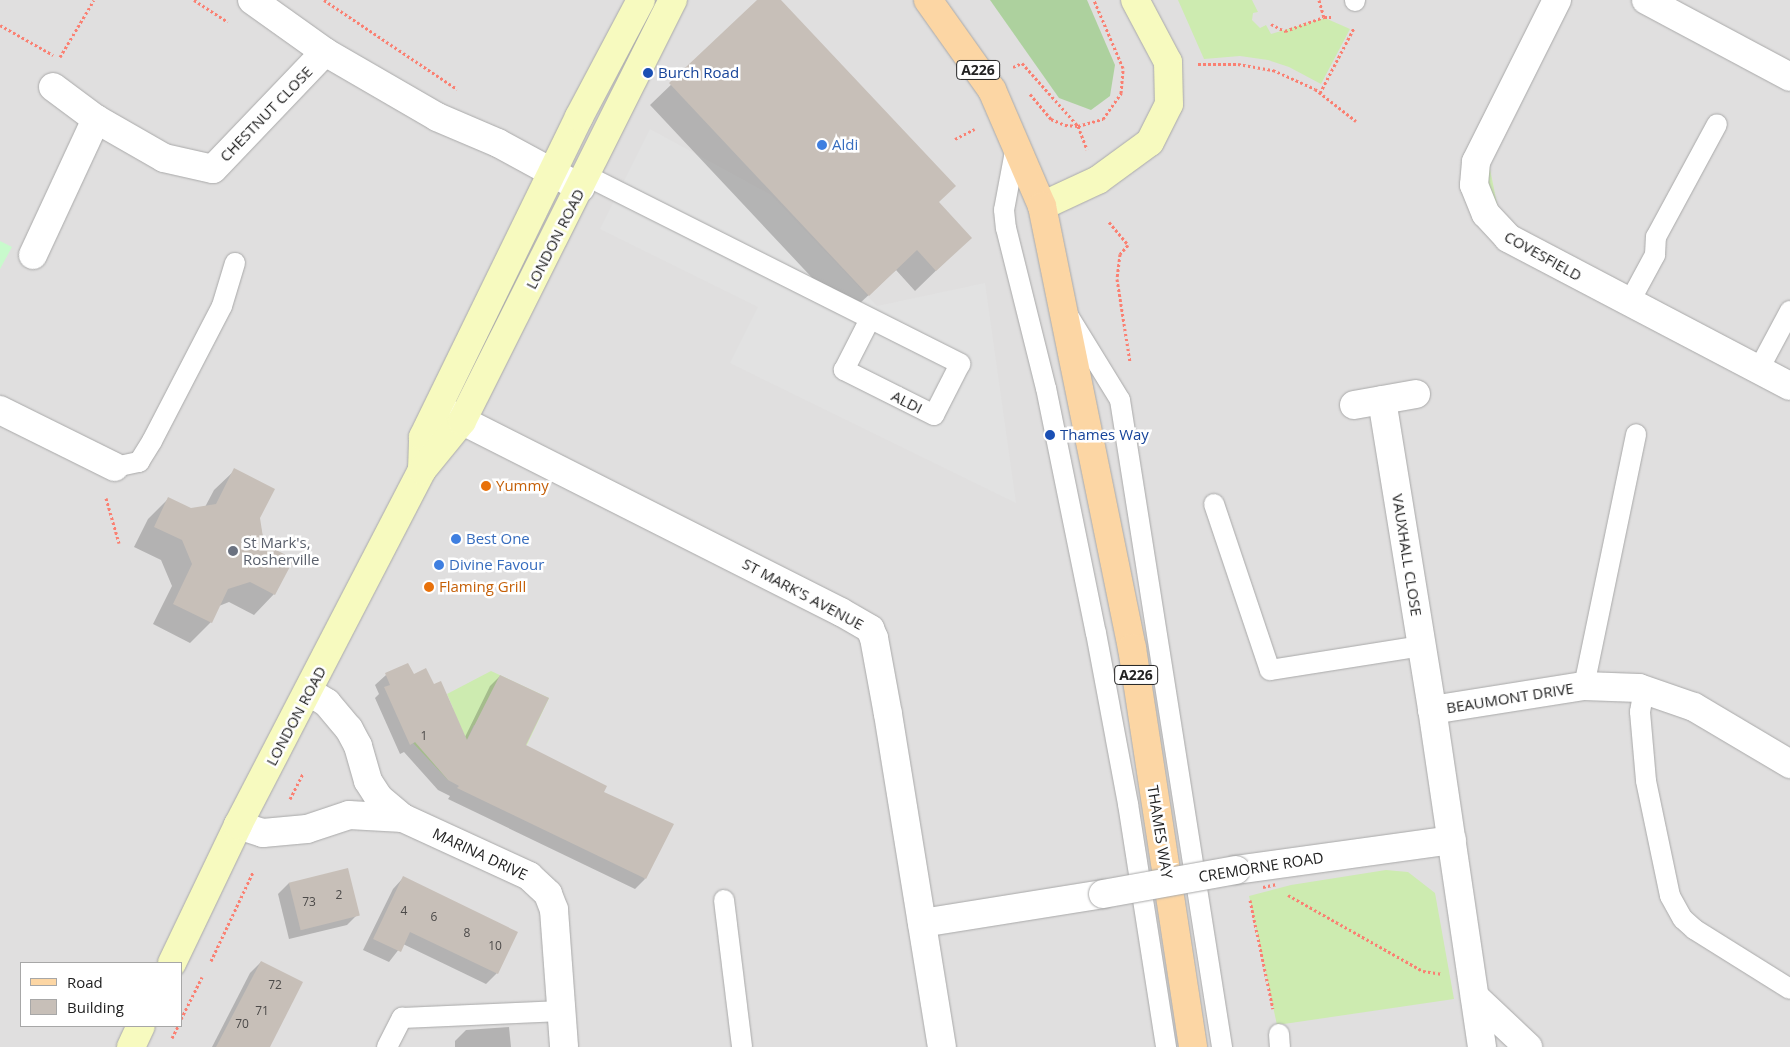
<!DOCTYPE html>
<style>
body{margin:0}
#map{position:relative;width:1790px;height:1047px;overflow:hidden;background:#f2efe9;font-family:"Open Sans",sans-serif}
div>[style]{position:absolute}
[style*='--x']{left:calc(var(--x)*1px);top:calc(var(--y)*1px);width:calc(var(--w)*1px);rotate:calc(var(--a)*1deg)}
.residential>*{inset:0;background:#e0dfdf}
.grass>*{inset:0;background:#cdebb0}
.forest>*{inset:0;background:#add19e}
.park>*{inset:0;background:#c8facc}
.parking>*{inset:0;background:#e2e2e2}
.shadow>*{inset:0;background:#0003}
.building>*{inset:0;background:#c7bfb8;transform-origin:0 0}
.path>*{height:3px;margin-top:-1.5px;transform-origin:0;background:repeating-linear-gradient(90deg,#fa8072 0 2.5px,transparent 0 5px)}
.roads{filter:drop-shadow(0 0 1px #a9a9a9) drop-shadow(0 0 1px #a9a9a9)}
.lane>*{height:20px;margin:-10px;padding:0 10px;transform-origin:10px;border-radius:10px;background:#fff}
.street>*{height:28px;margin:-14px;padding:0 14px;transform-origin:14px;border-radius:14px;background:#fff}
.secondary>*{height:28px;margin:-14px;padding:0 14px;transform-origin:14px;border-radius:14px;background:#f7fabf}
.primary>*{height:28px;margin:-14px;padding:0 14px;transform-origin:14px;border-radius:14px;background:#fcd6a4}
.path-bridge>*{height:3px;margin-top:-1.5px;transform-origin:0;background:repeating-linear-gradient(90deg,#fa8072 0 2.5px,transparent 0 5px)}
.bridges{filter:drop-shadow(0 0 1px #a9a9a9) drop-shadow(0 0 1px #a9a9a9)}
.street-bridge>*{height:28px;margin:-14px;padding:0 14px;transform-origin:14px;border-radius:14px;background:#fff}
.dots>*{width:14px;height:14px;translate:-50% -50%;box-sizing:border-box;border:2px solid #fff;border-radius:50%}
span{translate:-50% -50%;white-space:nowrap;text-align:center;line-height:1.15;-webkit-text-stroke:5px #fff;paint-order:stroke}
.number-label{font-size:12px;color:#4b4948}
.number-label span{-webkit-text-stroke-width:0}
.shield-label span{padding:1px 4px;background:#fff;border:1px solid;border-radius:4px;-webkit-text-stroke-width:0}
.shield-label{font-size:14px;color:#222;font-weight:700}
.transit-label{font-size:15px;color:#164399}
.left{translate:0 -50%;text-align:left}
.street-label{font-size:15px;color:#222}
.shop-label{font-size:15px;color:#366cbe}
.food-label{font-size:15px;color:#c56008}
.worship-label{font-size:15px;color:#5b616d}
.legend{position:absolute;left:20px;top:962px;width:162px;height:65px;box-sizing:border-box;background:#fff;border:1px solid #a7a7a7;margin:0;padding:6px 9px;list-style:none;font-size:15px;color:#222}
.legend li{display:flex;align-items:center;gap:10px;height:25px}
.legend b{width:25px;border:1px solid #a7a7a7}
</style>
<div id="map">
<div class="residential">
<i style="clip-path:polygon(evenodd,0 0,1790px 0,1790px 1047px,0 1047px,0 0,21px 963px,181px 963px,181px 1026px,21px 1026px,21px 963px)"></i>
</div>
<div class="grass">
<i style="clip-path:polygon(1178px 0,1252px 0,1258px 12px,1253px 13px,1252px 20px,1260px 28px,1266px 25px,1271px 34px,1325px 18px,1350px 29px,1321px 84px,1289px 67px,1268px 60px,1240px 56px,1204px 59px)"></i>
<i style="clip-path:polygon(1488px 159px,1497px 204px,1501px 212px,1486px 190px)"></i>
<i style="clip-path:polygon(491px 671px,549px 698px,498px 806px,498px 737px,474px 725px,448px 780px,413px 743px,454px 725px,453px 708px,447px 694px)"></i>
<i style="clip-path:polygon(1386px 870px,1408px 872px,1435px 893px,1454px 999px,1277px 1025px,1249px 896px,1291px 885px)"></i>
</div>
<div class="forest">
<i style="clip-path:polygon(990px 0,1087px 0,1115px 65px,1110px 96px,1091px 110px,1059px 98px)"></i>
</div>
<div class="park">
<i style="clip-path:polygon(0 241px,12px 247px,0 269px)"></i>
</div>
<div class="parking">
<i style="clip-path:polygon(650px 129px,771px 195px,877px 306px,985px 283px,1016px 503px,730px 363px,758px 307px,600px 229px)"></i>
</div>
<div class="shadow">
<i style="clip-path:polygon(759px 0,779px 0,937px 203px,949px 258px,915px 291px,896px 270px,847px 315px,650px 105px)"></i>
<i style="clip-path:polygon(235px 470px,259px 518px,274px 594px,254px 615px,229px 602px,219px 606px,211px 622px,190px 643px,153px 624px,172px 586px,161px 560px,134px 547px,148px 519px,168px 499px,191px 510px,205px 507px,214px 490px)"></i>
<i style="clip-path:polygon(386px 675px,413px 676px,433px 685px,465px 737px,490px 686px,500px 676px,524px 746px,602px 793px,645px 879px,635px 889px,448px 799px,450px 796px,438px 790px,404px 752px,400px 754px,375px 698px,379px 694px,375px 685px)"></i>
<i style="clip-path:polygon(403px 878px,497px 973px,486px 984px,403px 944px,389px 962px,363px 950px,393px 889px)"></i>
<i style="clip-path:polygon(289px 883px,358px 914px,347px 925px,289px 939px,278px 894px)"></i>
<i style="clip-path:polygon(261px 962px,269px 1047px,212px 1047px,250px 973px)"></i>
<i style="clip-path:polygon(509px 1027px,511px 1047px,455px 1047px,455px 1041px,466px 1030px)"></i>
</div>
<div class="building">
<i style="clip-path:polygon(757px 0,781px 0,956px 186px,939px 202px,972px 238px,936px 271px,917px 250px,869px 296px,669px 83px)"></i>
<i style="clip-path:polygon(234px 468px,275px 489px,260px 518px,264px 544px,294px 559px,275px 595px,250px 582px,228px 589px,212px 623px,173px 604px,192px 564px,182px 540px,154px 527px,168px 497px,191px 508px,216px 504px)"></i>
<i style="clip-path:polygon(408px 663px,414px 674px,426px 668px,434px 684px,441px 681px,467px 740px,500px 675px,549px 698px,526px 745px,607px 786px,604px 792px,674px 824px,646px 879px,457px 788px,459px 786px,448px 780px,415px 742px,410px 745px,384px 687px,390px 685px,385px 673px)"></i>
<i style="left:348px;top:868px;width:49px;height:61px;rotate:76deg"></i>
<i style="clip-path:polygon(403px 876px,518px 932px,498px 974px,410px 932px,401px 952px,373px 939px)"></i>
<i style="clip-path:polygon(261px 961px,303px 982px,270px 1047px,216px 1047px)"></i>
</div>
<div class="path">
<i style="--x:194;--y:0;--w:40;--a:32.9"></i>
<i style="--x:324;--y:0;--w:160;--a:33.8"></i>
<i style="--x:1319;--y:0;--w:18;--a:74"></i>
<i style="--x:1324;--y:17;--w:9;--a:0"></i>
<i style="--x:1271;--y:24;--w:16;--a:27"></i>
<i style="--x:1285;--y:31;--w:41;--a:-19.7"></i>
<i style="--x:0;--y:25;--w:61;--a:29.5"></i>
<i style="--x:60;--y:57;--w:66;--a:-59.2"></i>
<i style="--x:1198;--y:64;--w:40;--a:0"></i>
<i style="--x:1238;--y:64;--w:36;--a:10"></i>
<i style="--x:1273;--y:70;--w:46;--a:24.3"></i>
<i style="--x:1315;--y:89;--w:52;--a:38"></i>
<i style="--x:1013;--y:67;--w:10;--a:-24"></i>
<i style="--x:1022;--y:63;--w:84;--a:48.4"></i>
<i style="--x:1078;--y:126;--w:26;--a:-16"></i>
<i style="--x:1103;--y:119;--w:32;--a:-55"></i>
<i style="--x:1121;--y:93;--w:25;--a:-85"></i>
<i style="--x:1123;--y:68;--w:74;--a:-113.1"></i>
<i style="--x:1320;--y:93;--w:73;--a:-62.4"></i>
<i style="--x:1030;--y:94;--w:33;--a:50"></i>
<i style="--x:1051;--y:119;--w:15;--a:23"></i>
<i style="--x:1065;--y:125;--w:13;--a:4"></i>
<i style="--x:1078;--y:126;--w:25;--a:69"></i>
<i style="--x:955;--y:139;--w:22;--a:-27"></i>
<i style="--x:1109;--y:222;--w:30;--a:50"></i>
<i style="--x:1128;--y:245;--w:12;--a:132"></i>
<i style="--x:1120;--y:254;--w:25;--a:97"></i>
<i style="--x:1117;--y:279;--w:84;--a:81.1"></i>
<i style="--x:106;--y:498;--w:47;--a:73.9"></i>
<i style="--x:290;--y:799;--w:29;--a:-63"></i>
<i style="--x:1288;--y:895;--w:155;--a:29.4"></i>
<i style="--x:1423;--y:971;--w:18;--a:9"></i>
<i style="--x:1250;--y:900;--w:111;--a:78.1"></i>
<i style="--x:211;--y:961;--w:98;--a:-64.7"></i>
<i style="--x:181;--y:1019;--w:47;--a:-63.4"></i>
<i style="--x:172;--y:1038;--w:13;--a:-63"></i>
</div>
<div class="roads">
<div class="lane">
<i style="--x:1355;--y:1;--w:1;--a:-90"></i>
<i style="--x:1016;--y:146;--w:65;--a:100.6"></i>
<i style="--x:1004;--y:210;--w:18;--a:84"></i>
<i style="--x:1006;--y:228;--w:165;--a:76"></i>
<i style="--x:1046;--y:388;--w:250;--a:78.5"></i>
<i style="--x:1096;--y:633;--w:174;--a:79.4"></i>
<i style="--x:1128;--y:804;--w:246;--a:81.1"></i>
<i style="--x:587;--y:176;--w:418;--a:26.7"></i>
<i style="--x:960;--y:364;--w:57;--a:117"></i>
<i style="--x:934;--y:415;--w:101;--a:-153.4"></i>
<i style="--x:844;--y:370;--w:57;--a:-63"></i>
<i style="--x:1629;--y:303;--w:55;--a:-61.6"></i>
<i style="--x:1655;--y:255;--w:18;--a:-87"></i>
<i style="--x:1656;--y:237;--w:128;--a:-61.6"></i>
<i style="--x:1069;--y:317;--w:97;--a:58.4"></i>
<i style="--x:1120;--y:400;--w:655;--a:81.04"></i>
<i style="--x:1759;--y:369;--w:66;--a:-61.9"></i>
<i style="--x:115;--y:467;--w:25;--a:-12"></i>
<i style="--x:139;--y:462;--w:25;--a:-58"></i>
<i style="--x:152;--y:441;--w:152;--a:-62.6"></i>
<i style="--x:222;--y:306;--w:45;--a:-73.2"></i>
<i style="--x:1214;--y:504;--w:175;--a:71.4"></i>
<i style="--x:1270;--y:670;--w:153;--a:-9"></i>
<i style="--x:1584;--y:686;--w:257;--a:-78.3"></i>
<i style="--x:1644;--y:689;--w:23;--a:100"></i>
<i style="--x:1640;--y:712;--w:69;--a:85"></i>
<i style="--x:1646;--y:781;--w:117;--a:78.2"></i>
<i style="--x:1670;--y:896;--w:26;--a:61"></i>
<i style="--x:1683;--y:919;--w:15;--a:42"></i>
<i style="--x:1694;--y:929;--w:113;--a:32"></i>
<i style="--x:724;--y:900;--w:148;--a:83"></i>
<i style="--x:1279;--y:1034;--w:13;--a:86"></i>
<i style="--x:387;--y:1047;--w:33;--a:-63"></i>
<i style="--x:402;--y:1018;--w:160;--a:-2.5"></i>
</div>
<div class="street">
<i style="--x:252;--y:0;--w:90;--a:35.5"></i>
<i style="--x:325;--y:52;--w:129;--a:30.1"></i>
<i style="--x:437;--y:117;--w:66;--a:23.1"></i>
<i style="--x:498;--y:143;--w:94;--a:28.5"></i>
<i style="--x:1557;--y:0;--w:181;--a:116.6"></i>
<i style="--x:1476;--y:162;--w:23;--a:95"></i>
<i style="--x:1474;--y:185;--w:31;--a:68"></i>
<i style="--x:1486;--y:214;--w:33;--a:47"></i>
<i style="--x:1508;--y:238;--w:318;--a:27.7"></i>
<i style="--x:1646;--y:0;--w:163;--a:28.1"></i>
<i style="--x:53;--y:87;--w:54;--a:36.7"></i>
<i style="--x:96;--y:119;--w:78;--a:29.8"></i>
<i style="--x:164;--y:158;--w:50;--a:12.7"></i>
<i style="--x:213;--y:169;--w:162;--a:-46.3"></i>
<i style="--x:33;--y:255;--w:150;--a:-65.1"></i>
<i style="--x:1382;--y:400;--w:314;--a:80.8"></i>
<i style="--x:1354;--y:405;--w:63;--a:-10.1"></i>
<i style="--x:0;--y:410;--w:128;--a:26.4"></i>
<i style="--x:441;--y:410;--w:448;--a:26.8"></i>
<i style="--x:841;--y:612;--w:34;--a:30"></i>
<i style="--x:870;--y:629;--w:10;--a:66"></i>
<i style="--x:874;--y:638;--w:77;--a:79.6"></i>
<i style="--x:888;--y:714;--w:337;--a:80.8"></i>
<i style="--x:309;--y:692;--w:21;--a:31"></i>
<i style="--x:327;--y:703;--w:34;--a:50"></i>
<i style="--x:349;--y:729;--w:19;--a:62"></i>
<i style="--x:358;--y:746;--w:36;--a:74"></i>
<i style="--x:368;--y:781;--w:20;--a:57"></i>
<i style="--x:379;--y:798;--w:31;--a:40"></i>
<i style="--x:403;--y:818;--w:139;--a:24.7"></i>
<i style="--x:529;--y:876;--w:26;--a:43"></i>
<i style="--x:548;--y:894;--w:17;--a:69"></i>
<i style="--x:554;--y:910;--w:137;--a:85.8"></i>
<i style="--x:238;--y:825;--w:26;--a:18"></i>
<i style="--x:263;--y:833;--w:44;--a:-5.2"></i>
<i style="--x:307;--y:829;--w:44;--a:-18.4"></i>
<i style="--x:349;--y:815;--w:54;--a:3.2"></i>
<i style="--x:1236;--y:870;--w:218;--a:-7.9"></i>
<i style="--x:922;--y:923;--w:183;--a:-9.1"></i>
<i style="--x:1475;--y:997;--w:73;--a:43.3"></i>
<i style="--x:1482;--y:1047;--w:341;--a:-98.4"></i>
<i style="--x:1432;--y:710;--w:154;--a:-9"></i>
<i style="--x:1584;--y:686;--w:55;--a:2.1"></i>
<i style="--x:1639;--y:688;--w:58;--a:19.1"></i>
<i style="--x:1694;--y:707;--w:112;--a:30.7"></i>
</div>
<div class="secondary">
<i style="--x:1042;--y:206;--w:62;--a:-24.9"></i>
<i style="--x:1098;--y:180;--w:64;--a:-36.2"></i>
<i style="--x:1150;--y:142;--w:42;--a:-63.4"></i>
<i style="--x:1169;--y:104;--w:42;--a:-91.4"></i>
<i style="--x:1168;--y:62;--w:70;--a:-118"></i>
<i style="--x:422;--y:470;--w:33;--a:-88"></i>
<i style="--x:423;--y:437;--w:356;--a:-64"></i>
<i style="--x:579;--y:117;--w:132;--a:-62.1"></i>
<i style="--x:172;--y:963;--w:153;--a:-64.4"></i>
<i style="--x:238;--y:825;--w:400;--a:-62.6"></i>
<i style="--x:422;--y:470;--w:63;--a:-50.8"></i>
<i style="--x:462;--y:421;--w:471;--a:-63.4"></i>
<i style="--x:131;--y:1047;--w:23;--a:-65"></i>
</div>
<div class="primary">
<i style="--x:928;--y:0;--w:110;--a:54.6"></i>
<i style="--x:992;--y:90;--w:126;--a:66.7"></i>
<i style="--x:1042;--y:206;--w:451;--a:78.5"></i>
<i style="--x:1132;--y:648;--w:404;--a:81.3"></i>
</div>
</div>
<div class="path-bridge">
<i style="--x:1263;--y:887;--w:14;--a:-12"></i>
</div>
<div class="bridges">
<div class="street-bridge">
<i style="--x:1103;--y:894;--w:135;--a:-10.2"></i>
</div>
</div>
<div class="dots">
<i style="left:648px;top:73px;background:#1a4fb4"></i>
<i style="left:822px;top:145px;background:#3f7fe0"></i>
<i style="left:1050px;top:435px;background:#1a4fb4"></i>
<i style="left:486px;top:486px;background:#e8710a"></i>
<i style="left:456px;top:539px;background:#3f7fe0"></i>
<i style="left:233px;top:551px;background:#6b7280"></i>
<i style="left:439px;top:565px;background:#3f7fe0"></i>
<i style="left:429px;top:587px;background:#e8710a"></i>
</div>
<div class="number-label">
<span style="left:424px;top:736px">1</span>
<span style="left:339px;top:895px">2</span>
<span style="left:309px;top:902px">73</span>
<span style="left:404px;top:911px">4</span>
<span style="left:434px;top:917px">6</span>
<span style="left:467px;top:933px">8</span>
<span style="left:495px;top:946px">10</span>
<span style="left:275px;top:985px">72</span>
<span style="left:262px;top:1011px">71</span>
<span style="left:242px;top:1024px">70</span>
</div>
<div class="shield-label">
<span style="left:978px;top:70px">A226</span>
<span style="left:1136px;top:675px">A226</span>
</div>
<div class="transit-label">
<span class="left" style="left:658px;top:73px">Burch Road</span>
<span class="left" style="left:1060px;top:435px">Thames Way</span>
</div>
<div class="street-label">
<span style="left:266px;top:114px;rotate:-46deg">CHESTNUT CLOSE</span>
<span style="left:555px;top:239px;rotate:-63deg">LONDON ROAD</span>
<span style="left:1543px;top:256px;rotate:29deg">COVESFIELD</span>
<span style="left:907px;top:402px;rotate:27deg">ALDI</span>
<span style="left:1407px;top:555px;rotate:81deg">VAUXHALL CLOSE</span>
<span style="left:803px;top:594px;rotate:28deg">ST MARK'S AVENUE</span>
<span style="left:1510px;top:698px;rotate:-9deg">BEAUMONT DRIVE</span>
<span style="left:296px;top:716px;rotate:-62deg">LONDON ROAD</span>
<span style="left:1160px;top:832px;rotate:81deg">THAMES WAY</span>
<span style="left:480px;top:854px;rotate:25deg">MARINA DRIVE</span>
<span style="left:1261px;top:867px;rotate:-9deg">CREMORNE ROAD</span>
</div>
<div class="shop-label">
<span class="left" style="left:832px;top:145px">Aldi</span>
<span class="left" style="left:466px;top:539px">Best One</span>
<span class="left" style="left:449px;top:565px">Divine Favour</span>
</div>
<div class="food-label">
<span class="left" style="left:496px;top:486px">Yummy</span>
<span class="left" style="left:439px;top:587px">Flaming Grill</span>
</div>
<div class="worship-label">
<span class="left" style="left:243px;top:551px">St Mark's,<br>Rosherville</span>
</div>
<ul class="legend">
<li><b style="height:6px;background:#fcd6a4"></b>Road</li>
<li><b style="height:14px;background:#c7bfb8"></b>Building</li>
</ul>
</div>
